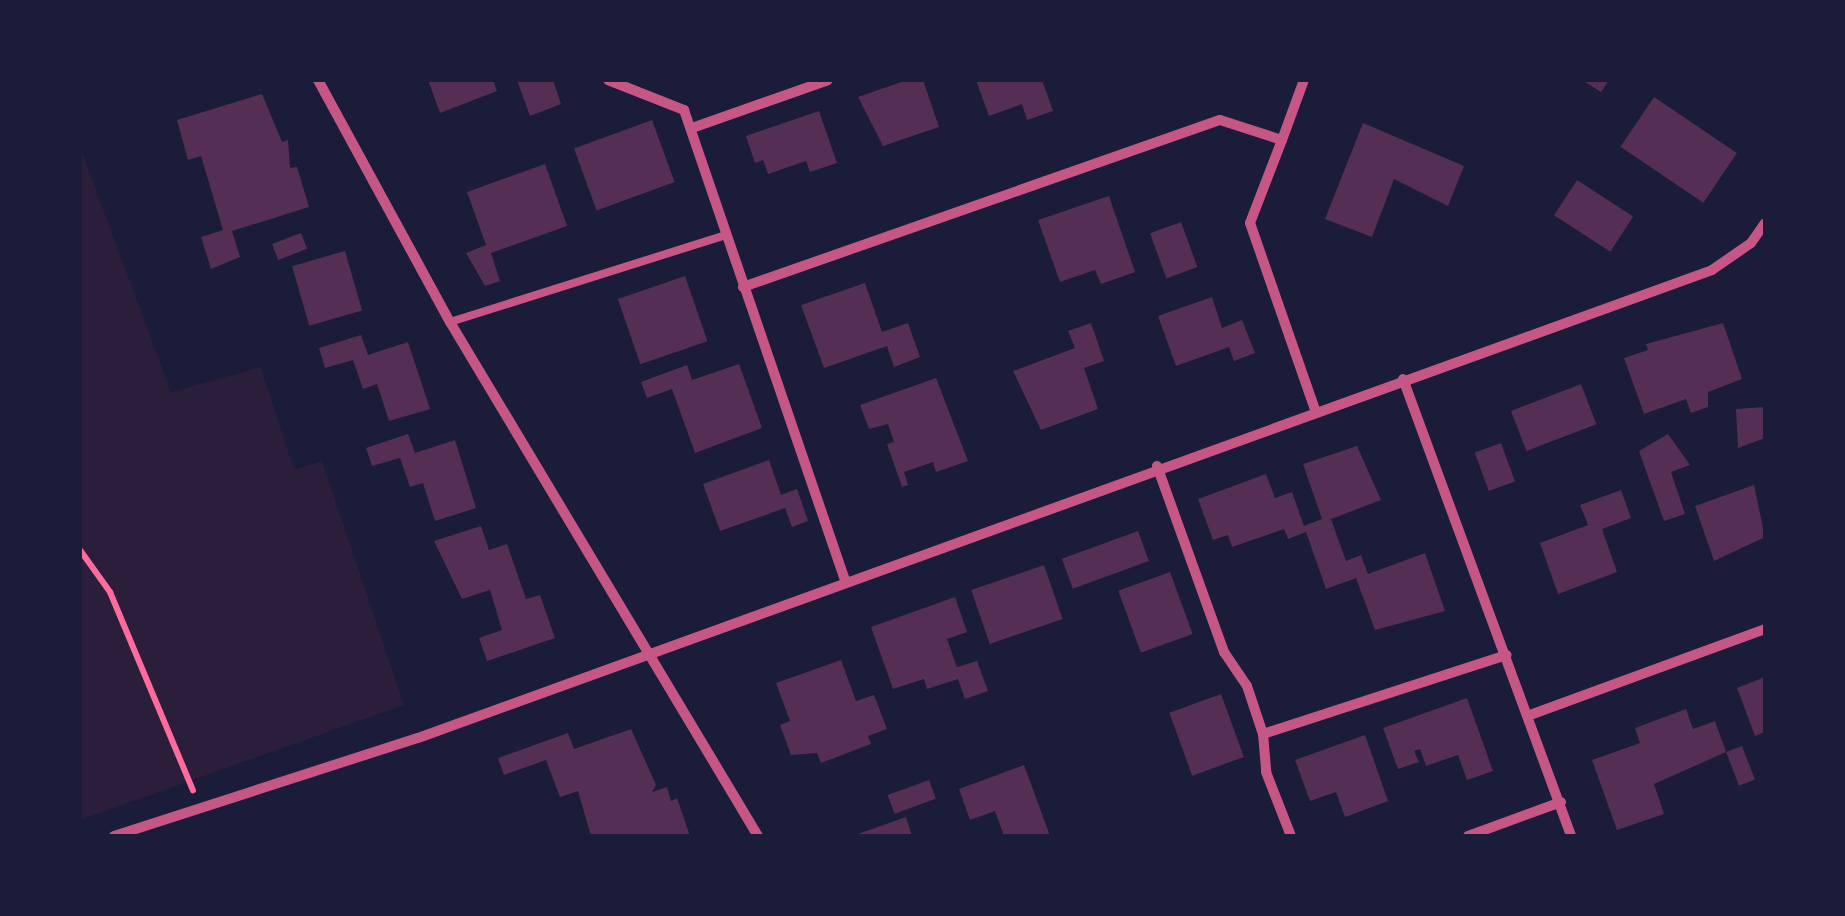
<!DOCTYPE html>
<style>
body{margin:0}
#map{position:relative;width:1845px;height:916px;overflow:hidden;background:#1b1b3a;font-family:Roboto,sans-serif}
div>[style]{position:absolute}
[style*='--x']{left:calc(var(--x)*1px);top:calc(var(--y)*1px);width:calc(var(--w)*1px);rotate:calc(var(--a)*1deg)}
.green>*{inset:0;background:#2a1e3b}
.building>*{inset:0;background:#542f53;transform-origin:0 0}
.path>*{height:6px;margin:-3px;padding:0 3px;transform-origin:3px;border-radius:3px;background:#ff6b9d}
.service>*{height:8px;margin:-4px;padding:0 4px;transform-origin:4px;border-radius:4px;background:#c65784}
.minor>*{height:10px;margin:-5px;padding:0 5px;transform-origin:5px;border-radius:5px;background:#c65784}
span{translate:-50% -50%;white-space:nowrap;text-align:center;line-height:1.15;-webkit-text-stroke:10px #1b1b3a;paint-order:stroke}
.frame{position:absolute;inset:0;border:82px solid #1b1b3a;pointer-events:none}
</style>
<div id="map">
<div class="green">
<i style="clip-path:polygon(80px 147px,171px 392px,261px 367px,294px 470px,322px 461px,404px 705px,80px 820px)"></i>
</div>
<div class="building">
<i style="clip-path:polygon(428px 80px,493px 80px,497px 91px,440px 113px)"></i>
<i style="clip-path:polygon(517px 80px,553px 80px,561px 104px,530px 116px)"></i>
<i style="clip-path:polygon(907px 80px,923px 80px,939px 127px,883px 146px,858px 97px)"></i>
<i style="clip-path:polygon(976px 80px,1042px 80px,1053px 111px,1027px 120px,1022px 104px,989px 116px)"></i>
<i style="clip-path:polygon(1582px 80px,1609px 80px,1601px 92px)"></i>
<i style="clip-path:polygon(262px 94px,282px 142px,288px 140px,290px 168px,297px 167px,309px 207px,232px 231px,240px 257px,211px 269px,201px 237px,223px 230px,201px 156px,188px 160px,177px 120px)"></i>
<i style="left:1654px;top:97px;width:100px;height:60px;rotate:34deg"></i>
<i style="clip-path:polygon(819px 111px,837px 163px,810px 172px,806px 161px,768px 174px,763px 160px,755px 163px,746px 136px)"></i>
<i style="left:652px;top:120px;width:66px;height:83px;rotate:70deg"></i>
<i style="clip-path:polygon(1363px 123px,1464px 166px,1448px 206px,1394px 179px,1372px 237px,1325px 219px)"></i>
<i style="clip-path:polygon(545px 164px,567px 226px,491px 253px,500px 281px,485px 286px,466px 253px,486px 245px,467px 192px)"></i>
<i style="left:1577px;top:180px;width:67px;height:42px;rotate:33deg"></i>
<i style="clip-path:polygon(1109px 196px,1135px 272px,1101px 284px,1095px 270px,1060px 282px,1038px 220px)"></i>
<i style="left:1181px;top:222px;width:48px;height:33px;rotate:70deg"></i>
<i style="left:301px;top:233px;width:17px;height:31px;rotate:69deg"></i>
<i style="left:345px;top:251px;width:62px;height:55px;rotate:74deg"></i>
<i style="left:685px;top:276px;width:69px;height:71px;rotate:71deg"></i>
<i style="clip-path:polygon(865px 283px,882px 332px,908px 323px,920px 357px,894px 367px,887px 346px,824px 368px,801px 305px)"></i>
<i style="clip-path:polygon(1212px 297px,1222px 328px,1242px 320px,1255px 353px,1234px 361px,1229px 347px,1176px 366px,1158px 316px)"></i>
<i style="clip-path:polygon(1091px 323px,1104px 361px,1084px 368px,1098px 409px,1041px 430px,1013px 371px,1075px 348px,1068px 331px)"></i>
<i style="clip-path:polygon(1723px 323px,1742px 379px,1708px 392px,1708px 407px,1691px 413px,1686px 399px,1644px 414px,1624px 358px,1648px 350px,1646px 344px)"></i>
<i style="clip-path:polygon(361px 335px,368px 355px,408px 342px,430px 409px,389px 421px,377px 384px,363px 389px,353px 360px,325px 368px,319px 348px)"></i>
<i style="clip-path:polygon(739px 364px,762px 428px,695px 453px,672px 389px,647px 398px,641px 382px,687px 365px,692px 380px)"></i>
<i style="clip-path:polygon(936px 378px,968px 461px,936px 472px,933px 462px,904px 472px,908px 485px,902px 487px,887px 444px,894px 442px,888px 424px,869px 429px,860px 405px)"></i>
<i style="left:1581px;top:384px;width:43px;height:75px;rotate:69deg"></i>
<i style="clip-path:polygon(1765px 407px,1765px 438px,1738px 448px,1736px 409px)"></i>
<i style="clip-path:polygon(408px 434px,415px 453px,455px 440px,476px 508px,435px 521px,423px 483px,410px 487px,400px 458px,372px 466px,366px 448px)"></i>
<i style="clip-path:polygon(1668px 434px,1690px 465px,1671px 472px,1685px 514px,1664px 521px,1639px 451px)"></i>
<i style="left:1501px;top:443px;width:41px;height:28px;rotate:70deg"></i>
<i style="clip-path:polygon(1357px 446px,1381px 500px,1331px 519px,1346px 561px,1361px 555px,1368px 574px,1425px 553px,1445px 611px,1375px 630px,1356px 578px,1326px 589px,1306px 532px,1288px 539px,1284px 529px,1232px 547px,1228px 535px,1213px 540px,1198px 499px,1266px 474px,1275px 498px,1292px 492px,1304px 526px,1322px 519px,1303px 464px)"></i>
<i style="clip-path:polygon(769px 460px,781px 495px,797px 489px,808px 521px,792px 527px,785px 508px,720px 531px,703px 484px)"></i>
<i style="clip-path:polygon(1754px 485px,1765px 537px,1714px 561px,1695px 506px)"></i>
<i style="clip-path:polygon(1621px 490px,1631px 518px,1602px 529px,1617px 572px,1558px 594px,1540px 543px,1588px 525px,1580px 505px)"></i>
<i style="clip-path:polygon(481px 526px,489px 550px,507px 544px,526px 599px,540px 595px,555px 638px,487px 661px,479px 638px,502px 630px,490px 590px,462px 599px,434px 541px)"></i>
<i style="left:1138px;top:531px;width:32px;height:81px;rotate:70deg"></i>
<i style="left:1044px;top:565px;width:57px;height:77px;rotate:71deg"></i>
<i style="left:1170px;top:572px;width:66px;height:55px;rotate:70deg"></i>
<i style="clip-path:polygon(955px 597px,967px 632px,947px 639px,957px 667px,977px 661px,988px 691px,965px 699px,958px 679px,927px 689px,924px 679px,893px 689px,871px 627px)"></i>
<i style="clip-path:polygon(841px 660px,856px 701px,874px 695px,887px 729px,868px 736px,871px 744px,821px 763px,817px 753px,791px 755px,780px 725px,790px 721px,776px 683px)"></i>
<i style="clip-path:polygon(1765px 677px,1765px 732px,1755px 736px,1737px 688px)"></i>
<i style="left:1221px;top:694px;width:67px;height:55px;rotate:70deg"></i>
<i style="clip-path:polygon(1467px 698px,1493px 771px,1467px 780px,1458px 755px,1426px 766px,1420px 749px,1414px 751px,1419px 762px,1398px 769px,1383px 728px)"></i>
<i style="clip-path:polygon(1686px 709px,1693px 729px,1715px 721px,1726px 752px,1654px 784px,1664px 814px,1617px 830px,1592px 760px,1640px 743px,1635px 728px)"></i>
<i style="clip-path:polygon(631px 729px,656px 785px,652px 792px,667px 787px,671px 801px,677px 798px,690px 836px,591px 836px,578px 791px,560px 797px,546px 760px,504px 775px,498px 758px,568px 733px,574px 749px)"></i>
<i style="clip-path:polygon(1365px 735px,1388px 801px,1345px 817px,1336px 792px,1310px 801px,1295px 760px)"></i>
<i style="left:1742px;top:746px;width:36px;height:17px;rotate:69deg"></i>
<i style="clip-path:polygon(1024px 765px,1050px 836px,1004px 836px,995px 811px,970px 820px,959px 789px)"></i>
<i style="left:929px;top:780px;width:20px;height:44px;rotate:70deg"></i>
<i style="clip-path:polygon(906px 817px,912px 836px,855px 836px,855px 835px)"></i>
</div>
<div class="path">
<i style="--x:80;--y:550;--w:52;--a:54.5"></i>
<i style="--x:110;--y:592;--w:215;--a:67.3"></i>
</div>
<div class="service">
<i style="--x:450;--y:322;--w:289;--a:-17.5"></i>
</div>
<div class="minor">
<i style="--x:318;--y:80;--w:276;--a:61.4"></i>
<i style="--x:450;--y:322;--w:599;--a:59.07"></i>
<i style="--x:608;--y:80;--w:82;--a:21.5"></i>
<i style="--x:684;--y:110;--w:497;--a:71.1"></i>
<i style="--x:692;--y:128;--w:144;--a:-19.4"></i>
<i style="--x:1282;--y:140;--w:64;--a:-69.9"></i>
<i style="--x:743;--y:287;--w:505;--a:-19.3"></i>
<i style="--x:1220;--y:120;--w:65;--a:17.9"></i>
<i style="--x:1282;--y:140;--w:89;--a:111.1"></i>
<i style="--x:1250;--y:223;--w:200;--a:70.8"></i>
<i style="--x:1403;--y:379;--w:487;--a:69.8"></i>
<i style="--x:1157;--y:466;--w:198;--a:70.2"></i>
<i style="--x:1224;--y:652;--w:41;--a:55.9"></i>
<i style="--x:1247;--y:686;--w:51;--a:71.6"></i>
<i style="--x:1263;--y:734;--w:38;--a:85"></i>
<i style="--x:1266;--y:772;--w:69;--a:68.7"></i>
<i style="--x:1530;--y:715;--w:250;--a:-20.1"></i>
<i style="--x:1263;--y:734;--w:256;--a:-18"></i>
<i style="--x:114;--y:836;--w:319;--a:-17.9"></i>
<i style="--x:418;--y:738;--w:1376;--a:-19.88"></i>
<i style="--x:1712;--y:270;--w:47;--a:-34.7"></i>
<i style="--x:1751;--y:243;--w:24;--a:-55"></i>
<i style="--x:1468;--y:836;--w:99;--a:-20.1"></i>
</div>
<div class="frame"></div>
</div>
